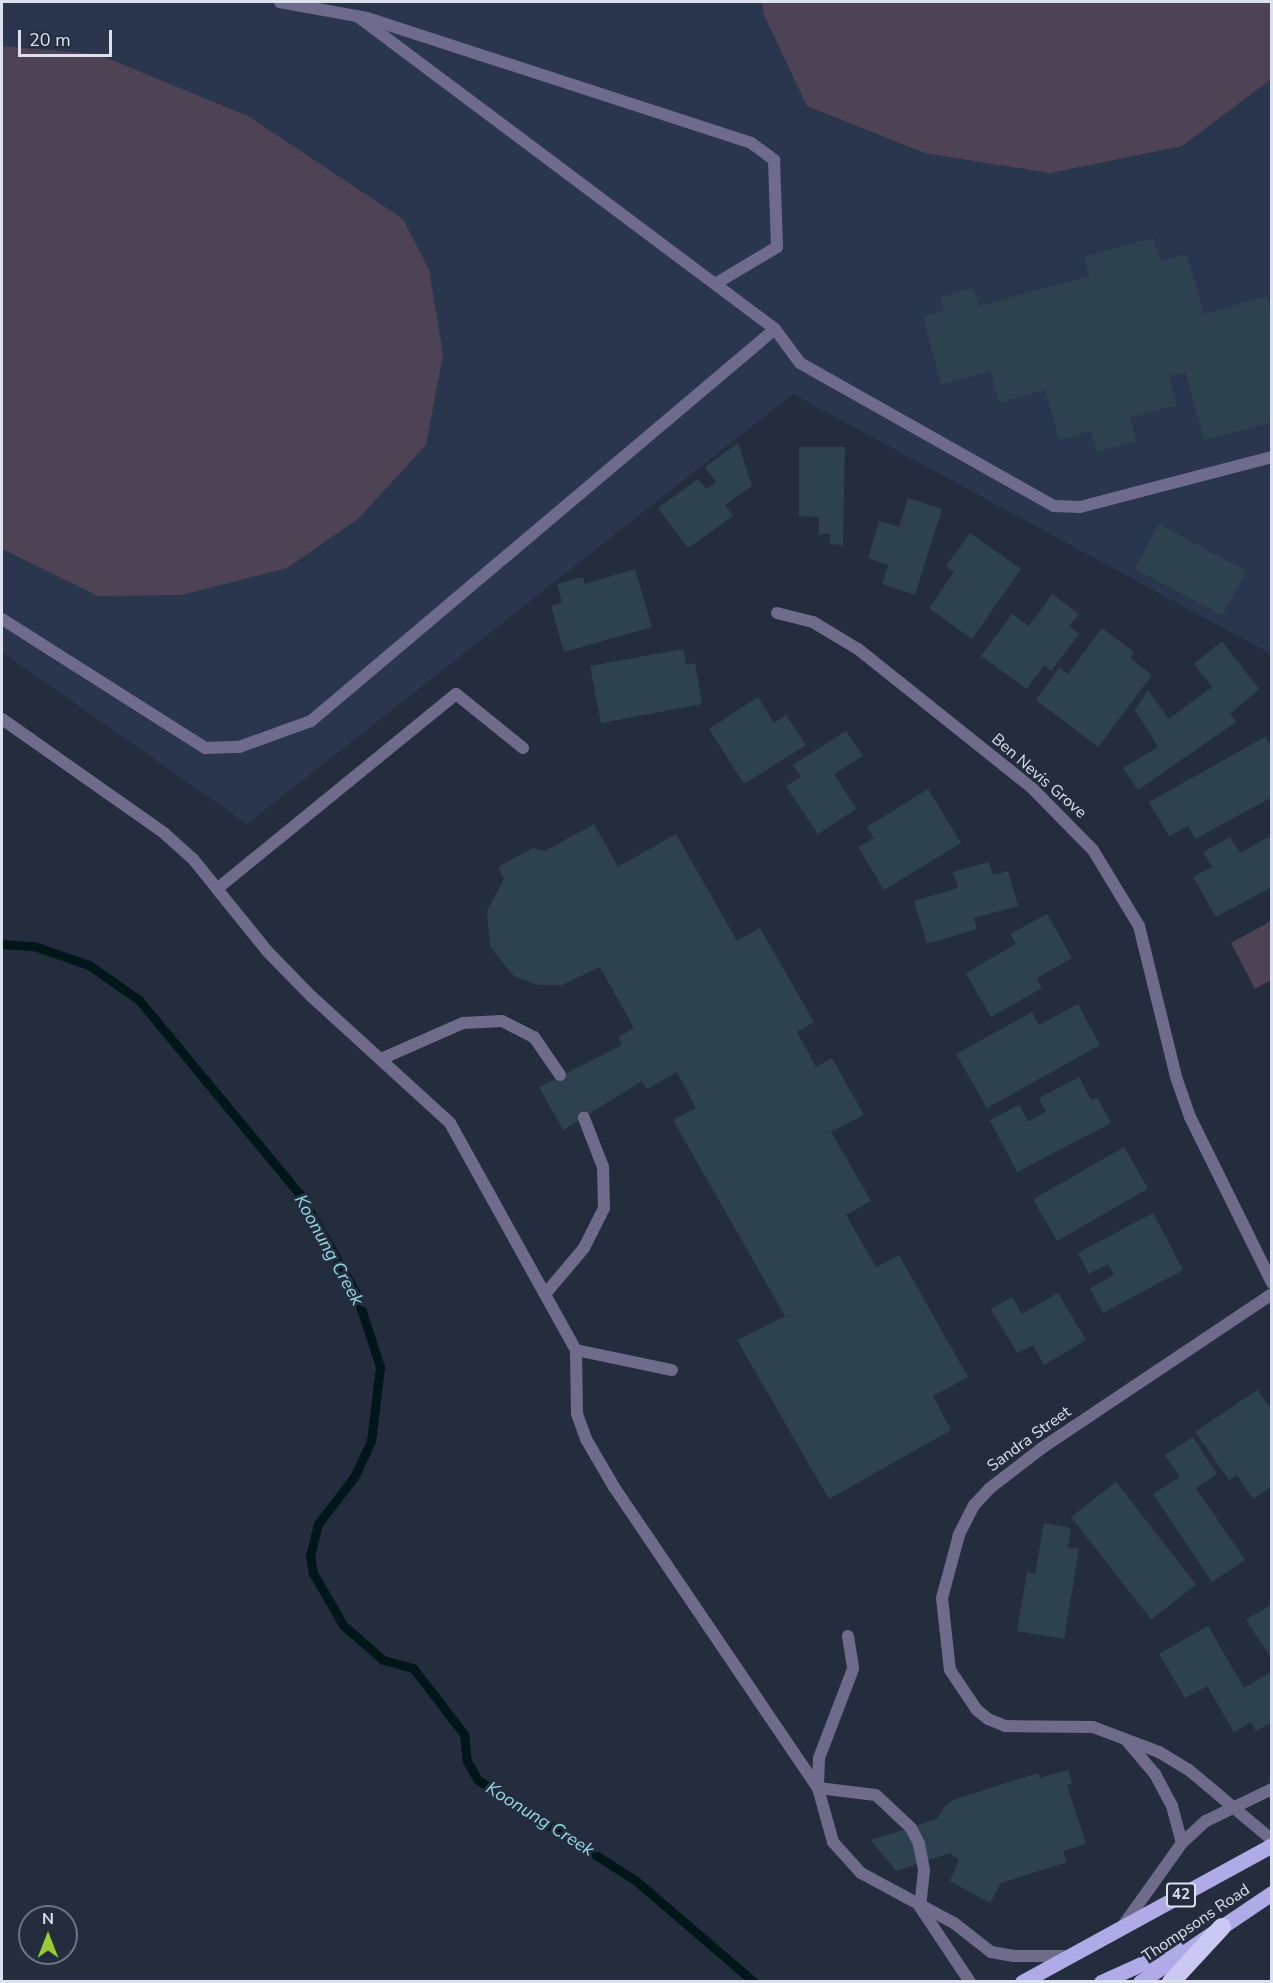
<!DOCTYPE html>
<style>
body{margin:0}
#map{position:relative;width:1273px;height:1983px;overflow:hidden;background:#232d3e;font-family:"Nunito Sans",sans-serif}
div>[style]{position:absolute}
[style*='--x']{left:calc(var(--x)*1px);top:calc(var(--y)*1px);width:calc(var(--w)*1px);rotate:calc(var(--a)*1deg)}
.built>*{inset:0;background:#29364d}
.green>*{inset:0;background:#4e4354}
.stream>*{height:9px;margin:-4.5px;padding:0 4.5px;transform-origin:4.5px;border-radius:4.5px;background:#001619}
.building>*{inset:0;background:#2d424e;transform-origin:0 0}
.service>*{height:12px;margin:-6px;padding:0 6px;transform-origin:6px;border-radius:6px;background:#6e6c8a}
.minor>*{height:12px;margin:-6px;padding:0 6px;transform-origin:6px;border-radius:6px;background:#6e6c8a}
.primary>*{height:15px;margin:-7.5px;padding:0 7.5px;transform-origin:7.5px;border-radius:7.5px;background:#afabe7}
.motorway>*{height:18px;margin:-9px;padding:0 9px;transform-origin:9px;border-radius:9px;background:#cbc8f4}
span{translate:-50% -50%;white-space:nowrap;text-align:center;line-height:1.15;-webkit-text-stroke:6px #232d3e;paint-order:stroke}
.shield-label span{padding:2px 4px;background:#232d3e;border:2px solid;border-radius:4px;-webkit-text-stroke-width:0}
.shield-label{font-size:15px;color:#dbe1ed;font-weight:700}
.street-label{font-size:16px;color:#dbe1ed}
.water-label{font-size:18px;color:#93d8e2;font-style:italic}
.frame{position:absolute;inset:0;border:3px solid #dbe1ed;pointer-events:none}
.north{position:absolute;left:18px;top:1905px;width:60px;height:60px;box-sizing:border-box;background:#232d3e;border:2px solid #6d7584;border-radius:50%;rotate:0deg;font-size:16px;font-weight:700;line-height:24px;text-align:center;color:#dbe1ed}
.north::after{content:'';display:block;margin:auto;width:21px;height:27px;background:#99cb35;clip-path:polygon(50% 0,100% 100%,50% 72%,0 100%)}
.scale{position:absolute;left:18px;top:30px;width:94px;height:27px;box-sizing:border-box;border:3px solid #dbe1ed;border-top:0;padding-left:8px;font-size:18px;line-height:21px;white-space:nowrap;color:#dbe1ed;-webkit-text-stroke:4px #232d3e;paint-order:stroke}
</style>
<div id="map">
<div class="built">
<i style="clip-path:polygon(2px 2px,1271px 2px,1271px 654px,793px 394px,247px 824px,2px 652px)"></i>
</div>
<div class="green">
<i style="clip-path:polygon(762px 2px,1271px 2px,1271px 79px,1182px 146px,1050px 173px,925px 153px,807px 106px,764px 15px)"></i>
<i style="clip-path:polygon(2px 46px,97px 54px,248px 116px,403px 219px,429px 270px,443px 354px,426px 445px,358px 519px,287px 568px,181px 595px,98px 596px,2px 549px)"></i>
<i style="clip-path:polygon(1271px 921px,1271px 980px,1255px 989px,1231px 943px)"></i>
</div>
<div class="stream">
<i style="--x:2;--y:944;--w:32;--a:4"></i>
<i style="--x:34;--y:946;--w:58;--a:19.1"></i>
<i style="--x:89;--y:965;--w:61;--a:35"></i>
<i style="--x:139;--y:1000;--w:254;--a:50.4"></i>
<i style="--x:301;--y:1196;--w:112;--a:60.4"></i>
<i style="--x:356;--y:1293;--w:78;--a:72"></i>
<i style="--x:380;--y:1367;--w:75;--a:96.9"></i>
<i style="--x:371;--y:1441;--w:40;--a:115"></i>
<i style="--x:354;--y:1477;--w:59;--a:127.5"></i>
<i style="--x:318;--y:1524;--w:32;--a:104"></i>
<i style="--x:310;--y:1555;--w:18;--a:81"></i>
<i style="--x:313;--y:1573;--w:60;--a:60"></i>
<i style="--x:343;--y:1625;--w:53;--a:41.2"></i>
<i style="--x:383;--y:1660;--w:31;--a:15"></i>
<i style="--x:413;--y:1668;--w:83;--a:52.3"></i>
<i style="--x:464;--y:1734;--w:27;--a:84"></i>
<i style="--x:467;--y:1761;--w:22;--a:60"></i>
<i style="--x:478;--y:1780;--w:186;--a:32.5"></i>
<i style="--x:635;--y:1880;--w:157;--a:40.6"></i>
</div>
<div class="building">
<i style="clip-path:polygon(1153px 238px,1160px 261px,1187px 254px,1204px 314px,1267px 296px,1272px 311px,1272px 422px,1204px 440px,1185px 372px,1169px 376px,1177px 405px,1130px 418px,1137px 441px,1097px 452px,1091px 431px,1059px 440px,1045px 390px,999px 403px,990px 371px,941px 385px,923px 317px,943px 311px,940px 297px,974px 288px,979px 306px,1089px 276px,1084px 257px)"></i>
<i style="clip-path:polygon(738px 443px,752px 486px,725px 505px,733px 516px,688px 548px,658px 508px,698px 479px,706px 489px,716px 482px,705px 467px)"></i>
<i style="clip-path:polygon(799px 447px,845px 447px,843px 545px,830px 544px,830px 534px,819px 534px,819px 517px,799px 516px)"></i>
<i style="clip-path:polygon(908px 498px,942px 509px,915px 595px,882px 584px,888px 565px,868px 558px,879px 521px,899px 527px)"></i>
<i style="left:1159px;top:524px;width:99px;height:51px;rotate:28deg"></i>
<i style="clip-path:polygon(970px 533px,1021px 569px,972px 639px,929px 608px,954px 572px,946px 566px)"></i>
<i style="clip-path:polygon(635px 569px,652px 627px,564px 652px,551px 606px,562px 603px,557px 584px,583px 577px,585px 584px)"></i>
<i style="clip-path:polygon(1052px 594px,1079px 614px,1069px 626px,1079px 634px,1051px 671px,1044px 665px,1027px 689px,981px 656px,1012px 614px,1029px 626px)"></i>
<i style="clip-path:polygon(1102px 628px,1134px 652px,1130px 658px,1152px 675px,1098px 747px,1036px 700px,1059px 668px,1068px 674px)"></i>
<i style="clip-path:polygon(1222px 641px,1259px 689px,1230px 714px,1236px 722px,1138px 790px,1123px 768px,1158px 747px,1135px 710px,1148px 690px,1169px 719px,1212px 687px,1194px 664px)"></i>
<i style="clip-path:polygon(683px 649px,686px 665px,695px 663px,702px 704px,601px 723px,590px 666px)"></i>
<i style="clip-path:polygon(758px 697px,774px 723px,786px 715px,806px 745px,744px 784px,709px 729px)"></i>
<i style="clip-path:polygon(846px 731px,863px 756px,834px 774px,856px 809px,818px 834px,786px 786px,801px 777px,793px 765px)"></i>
<i style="clip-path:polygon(1265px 737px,1272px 747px,1272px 797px,1195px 839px,1188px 826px,1169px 836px,1149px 802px)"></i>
<i style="clip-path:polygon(928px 789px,961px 843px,884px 890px,858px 847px,874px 838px,867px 827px)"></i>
<i style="clip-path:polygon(594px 824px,618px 867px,676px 834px,737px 941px,760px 928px,814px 1022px,797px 1032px,816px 1067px,832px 1058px,864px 1115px,831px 1132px,871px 1201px,846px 1215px,876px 1267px,899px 1255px,968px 1377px,933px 1396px,951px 1430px,829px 1499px,737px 1340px,785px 1316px,673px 1120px,696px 1108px,677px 1072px,647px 1089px,642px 1081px,563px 1130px,539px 1087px,622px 1045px,618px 1037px,634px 1028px,600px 967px,562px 985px,538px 985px,514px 976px,490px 947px,487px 911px,504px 879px,498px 867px,533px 848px,545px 851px)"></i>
<i style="clip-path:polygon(1272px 835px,1272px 887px,1216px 917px,1193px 877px,1212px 867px,1203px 852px,1230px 837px,1240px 853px)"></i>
<i style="clip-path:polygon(989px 862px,993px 875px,1008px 871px,1018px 906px,974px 918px,977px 929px,927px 944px,914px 901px,958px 888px,953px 872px)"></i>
<i style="clip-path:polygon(1047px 914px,1072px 958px,1037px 978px,1042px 988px,991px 1017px,966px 973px,1016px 944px,1010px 934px)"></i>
<i style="clip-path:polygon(1078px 1004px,1100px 1045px,987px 1108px,956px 1054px,1032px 1012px,1039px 1025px)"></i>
<i style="clip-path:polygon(1079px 1077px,1091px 1100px,1097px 1097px,1111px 1123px,1017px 1172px,990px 1120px,1019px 1105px,1028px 1121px,1046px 1112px,1039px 1098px)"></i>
<i style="left:1124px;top:1147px;width:48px;height:105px;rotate:60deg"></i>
<i style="clip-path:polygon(1153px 1213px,1183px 1270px,1103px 1313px,1090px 1288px,1114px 1275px,1108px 1264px,1089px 1274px,1078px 1253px)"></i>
<i style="clip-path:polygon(1058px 1293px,1086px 1340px,1044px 1365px,1033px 1345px,1017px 1353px,991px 1309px,1012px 1297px,1022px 1314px)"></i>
<i style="clip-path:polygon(1257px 1390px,1272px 1410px,1272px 1486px,1253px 1499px,1237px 1475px,1229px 1480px,1195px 1432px)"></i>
<i style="clip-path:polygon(1193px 1437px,1217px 1474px,1196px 1488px,1245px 1560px,1212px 1582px,1153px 1494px,1180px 1477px,1165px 1455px)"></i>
<i style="left:1116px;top:1482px;width:130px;height:57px;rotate:52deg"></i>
<i style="clip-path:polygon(1044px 1523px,1071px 1528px,1068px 1547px,1079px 1549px,1064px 1639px,1017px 1631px,1027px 1572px,1035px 1574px)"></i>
<i style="clip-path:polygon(1272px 1604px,1272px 1659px,1246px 1620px)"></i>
<i style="clip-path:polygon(1208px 1626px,1244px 1688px,1269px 1673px,1272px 1676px,1272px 1722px,1256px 1731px,1251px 1722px,1234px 1732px,1207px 1686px,1185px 1698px,1159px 1654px)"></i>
<i style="clip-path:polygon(1068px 1770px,1072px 1783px,1067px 1785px,1086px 1844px,1063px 1851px,1067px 1862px,1001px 1883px,990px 1903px,950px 1881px,959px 1860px,950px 1853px,896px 1871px,871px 1840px,937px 1819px,945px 1806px,956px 1799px,1038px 1773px,1040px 1778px)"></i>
</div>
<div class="service">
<i style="--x:280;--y:2;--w:88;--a:10.4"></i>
<i style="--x:367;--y:18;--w:404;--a:18"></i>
<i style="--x:751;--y:143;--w:29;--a:36"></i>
<i style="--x:774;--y:160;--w:87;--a:88"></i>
<i style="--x:777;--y:247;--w:72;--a:149.2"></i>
<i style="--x:357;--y:16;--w:522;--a:36.83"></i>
<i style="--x:775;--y:329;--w:42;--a:53.7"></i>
<i style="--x:800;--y:363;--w:291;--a:29.4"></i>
<i style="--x:1054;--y:506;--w:26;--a:2"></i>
<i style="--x:1080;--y:507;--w:198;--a:-14.6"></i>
<i style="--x:2;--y:619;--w:241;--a:32.4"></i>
<i style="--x:205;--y:748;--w:34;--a:-2"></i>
<i style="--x:239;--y:747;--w:77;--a:-19.9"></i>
<i style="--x:311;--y:721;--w:607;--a:-40.19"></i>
<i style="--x:2;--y:719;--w:198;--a:35.1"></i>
<i style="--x:164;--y:833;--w:39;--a:42"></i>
<i style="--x:193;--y:859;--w:38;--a:51"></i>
<i style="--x:523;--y:748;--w:86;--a:-141.1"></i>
<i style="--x:456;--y:694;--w:308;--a:140.8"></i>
<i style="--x:217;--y:889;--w:81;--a:51"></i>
<i style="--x:268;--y:952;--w:62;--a:45.7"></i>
<i style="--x:311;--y:996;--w:188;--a:42.4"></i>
<i style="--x:450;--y:1123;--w:260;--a:61"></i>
<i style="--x:576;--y:1350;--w:98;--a:11.8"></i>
<i style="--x:381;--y:1059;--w:90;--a:-23.7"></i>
<i style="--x:463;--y:1023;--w:39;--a:-3"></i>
<i style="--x:502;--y:1021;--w:36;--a:27"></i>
<i style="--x:534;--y:1037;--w:46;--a:55.6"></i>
<i style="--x:546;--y:1293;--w:59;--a:-49.8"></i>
<i style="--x:584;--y:1248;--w:45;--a:-63.4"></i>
<i style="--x:604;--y:1208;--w:41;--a:-91.4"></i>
<i style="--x:603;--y:1167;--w:53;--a:-111.2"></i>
<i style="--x:576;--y:1350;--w:64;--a:89.1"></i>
<i style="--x:577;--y:1414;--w:27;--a:70"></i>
<i style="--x:586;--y:1439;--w:56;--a:59.7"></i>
<i style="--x:614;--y:1487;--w:364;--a:55.9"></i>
<i style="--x:818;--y:1788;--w:58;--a:6.9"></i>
<i style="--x:876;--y:1795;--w:48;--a:43.3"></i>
<i style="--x:911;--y:1828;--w:18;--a:63"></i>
<i style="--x:919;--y:1844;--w:26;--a:79"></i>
<i style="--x:924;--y:1870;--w:37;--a:96"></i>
<i style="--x:920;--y:1907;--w:90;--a:56.3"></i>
<i style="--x:848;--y:1636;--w:33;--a:81"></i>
<i style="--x:853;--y:1669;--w:95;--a:110.9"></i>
<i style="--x:819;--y:1758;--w:30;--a:92"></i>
<i style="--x:818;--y:1788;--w:56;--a:74.5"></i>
<i style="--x:833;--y:1842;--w:42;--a:47.9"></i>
<i style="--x:861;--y:1873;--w:106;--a:28.3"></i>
<i style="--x:954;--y:1923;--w:47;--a:38.1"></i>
<i style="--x:991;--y:1952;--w:23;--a:10"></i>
<i style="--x:1014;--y:1956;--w:51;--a:0"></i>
</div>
<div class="minor">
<i style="--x:777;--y:613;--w:37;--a:14"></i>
<i style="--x:813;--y:622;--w:52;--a:31"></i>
<i style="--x:858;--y:649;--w:223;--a:38.6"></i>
<i style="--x:1032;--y:788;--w:87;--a:45.5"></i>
<i style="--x:1093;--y:850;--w:89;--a:58.8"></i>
<i style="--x:1139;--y:926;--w:155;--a:76.2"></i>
<i style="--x:1176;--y:1077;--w:42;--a:70.7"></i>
<i style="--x:1190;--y:1117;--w:185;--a:63.7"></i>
<i style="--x:1272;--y:1294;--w:277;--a:146.2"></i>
<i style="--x:1042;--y:1448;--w:66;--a:142.4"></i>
<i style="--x:990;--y:1488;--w:23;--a:133"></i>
<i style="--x:974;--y:1505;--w:34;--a:117"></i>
<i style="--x:959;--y:1535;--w:65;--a:105.1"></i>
<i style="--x:942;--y:1598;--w:72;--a:83.7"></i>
<i style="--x:950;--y:1670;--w:48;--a:56"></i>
<i style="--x:977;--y:1710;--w:14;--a:39"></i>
<i style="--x:988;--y:1719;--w:18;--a:22"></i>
<i style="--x:1005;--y:1726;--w:88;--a:0.7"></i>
<i style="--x:1093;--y:1727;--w:71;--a:20.7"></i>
<i style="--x:1159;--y:1752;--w:35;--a:31"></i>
<i style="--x:1189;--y:1770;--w:109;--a:40.1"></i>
<i style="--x:1127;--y:1741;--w:43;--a:49.7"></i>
<i style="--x:1155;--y:1774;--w:36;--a:62"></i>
<i style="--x:1172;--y:1806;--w:38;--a:75"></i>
<i style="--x:1122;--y:1927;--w:103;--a:-54.5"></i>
<i style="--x:1182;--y:1843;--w:33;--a:-43"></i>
<i style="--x:1206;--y:1821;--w:73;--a:-25.9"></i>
</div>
<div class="primary">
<i style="--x:1022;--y:1982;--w:285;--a:-28.7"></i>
<i style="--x:1101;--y:1982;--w:88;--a:-24.2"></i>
<i style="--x:1140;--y:1982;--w:159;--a:-34"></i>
</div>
<div class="motorway">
<i style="--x:1171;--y:1982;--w:75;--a:-47.2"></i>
</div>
<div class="shield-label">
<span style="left:1181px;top:1895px">42</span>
</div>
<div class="street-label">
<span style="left:1039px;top:776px;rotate:41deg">Ben Nevis Grove</span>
<span style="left:1029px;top:1439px;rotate:-36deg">Sandra Street</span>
<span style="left:1196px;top:1923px;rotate:-34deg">Thompsons Road</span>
</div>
<div class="water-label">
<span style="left:329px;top:1250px;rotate:61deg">Koonung Creek</span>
<span style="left:540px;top:1819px;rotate:32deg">Koonung Creek</span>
</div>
<div class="frame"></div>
<div class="north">N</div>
<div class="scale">20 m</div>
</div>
